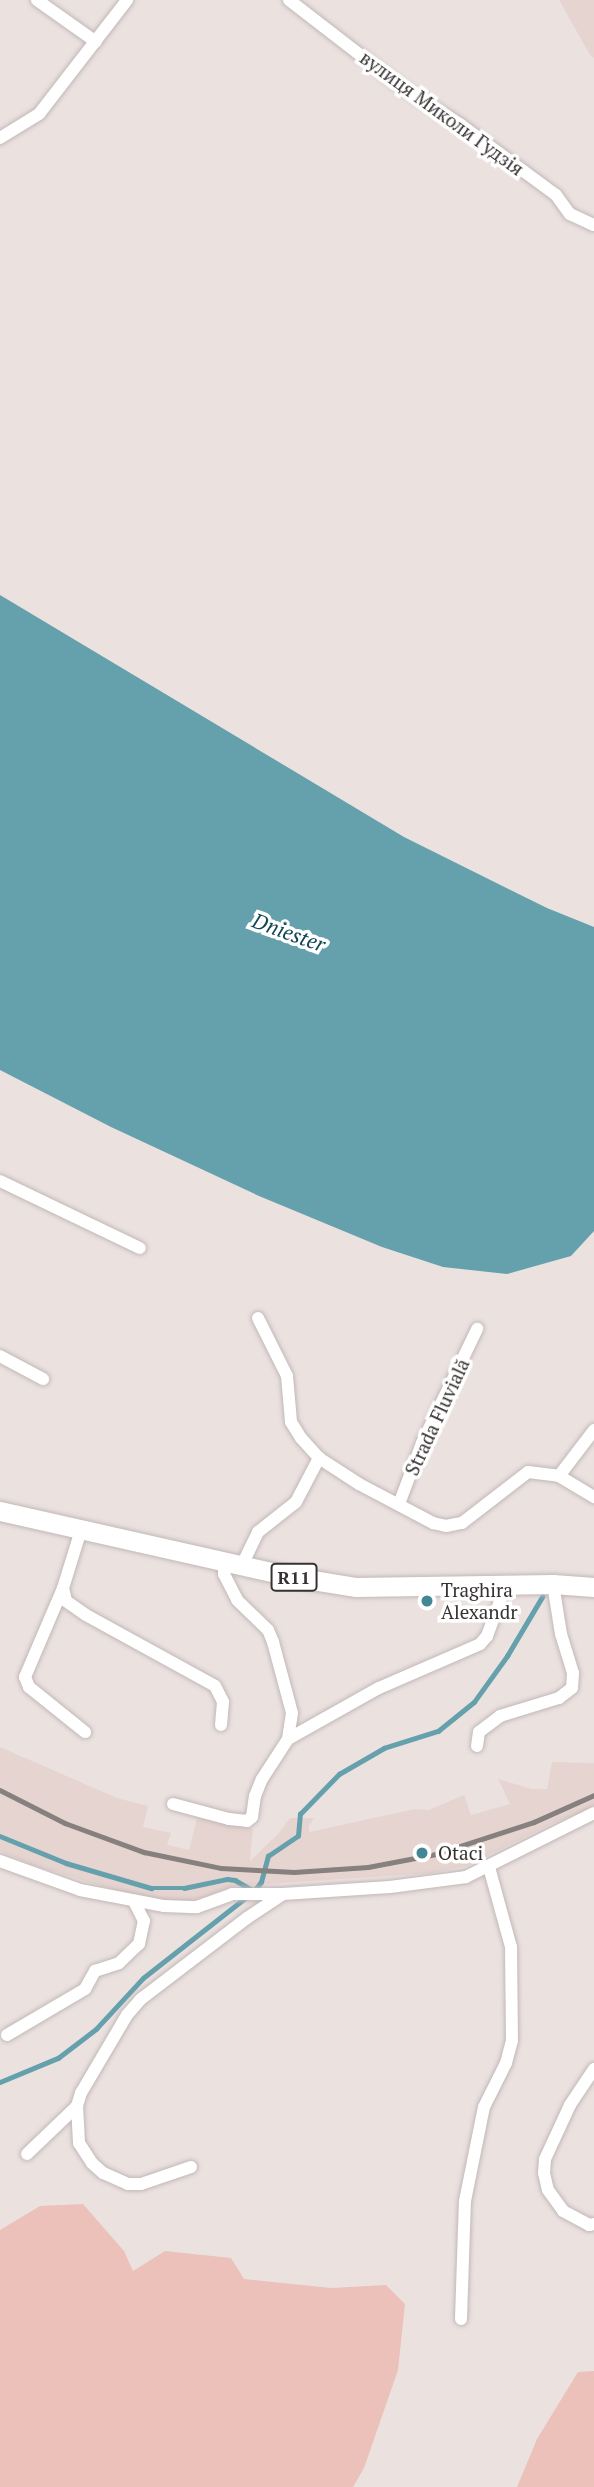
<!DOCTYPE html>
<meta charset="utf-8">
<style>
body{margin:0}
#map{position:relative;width:594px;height:2487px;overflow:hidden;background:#ebe2e0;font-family:"PT Serif",serif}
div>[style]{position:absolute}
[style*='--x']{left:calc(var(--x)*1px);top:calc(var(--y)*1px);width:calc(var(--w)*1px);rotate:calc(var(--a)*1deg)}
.built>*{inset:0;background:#e6d4d1}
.green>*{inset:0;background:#ebc1b9}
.water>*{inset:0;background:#65a0ad}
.stream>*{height:4.5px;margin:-2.25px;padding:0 2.25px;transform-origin:2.25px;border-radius:2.25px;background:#65a0ad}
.roads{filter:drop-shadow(0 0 2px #c1b8b7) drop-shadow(0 0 2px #c1b8b7)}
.minor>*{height:12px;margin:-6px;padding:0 6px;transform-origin:6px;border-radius:6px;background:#fff}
.primary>*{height:19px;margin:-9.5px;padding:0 9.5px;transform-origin:9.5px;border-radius:9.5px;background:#fff}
.rail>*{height:4.5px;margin:-2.25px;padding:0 2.25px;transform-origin:2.25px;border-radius:2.25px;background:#86807f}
.dots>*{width:19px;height:19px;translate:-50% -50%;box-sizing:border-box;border:4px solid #fff;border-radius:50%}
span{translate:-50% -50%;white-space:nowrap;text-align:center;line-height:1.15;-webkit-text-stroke:7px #fff;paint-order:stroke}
.shield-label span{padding:2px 5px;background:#fff;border:2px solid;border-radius:5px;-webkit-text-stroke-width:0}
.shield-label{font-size:18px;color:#363231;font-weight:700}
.street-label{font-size:19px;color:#363231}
.poi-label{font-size:19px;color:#363231}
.left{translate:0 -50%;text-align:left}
.water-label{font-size:21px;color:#134853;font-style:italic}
</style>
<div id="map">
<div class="built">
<i style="clip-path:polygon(559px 0,594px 0,594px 58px,590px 55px)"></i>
<i style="clip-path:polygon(0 1747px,117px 1798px,148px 1806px,143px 1827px,171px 1833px,167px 1845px,189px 1850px,197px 1818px,253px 1829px,250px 1861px,278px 1834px,290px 1818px,314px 1818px,309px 1826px,309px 1832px,415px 1809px,429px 1810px,464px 1795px,471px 1815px,510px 1804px,498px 1779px,532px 1789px,547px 1789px,552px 1762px,594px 1763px,594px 1808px,551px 1824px,466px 1866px,432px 1873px,233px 1886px,201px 1898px,175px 1903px,105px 1887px,33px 1865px,0 1851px)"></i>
</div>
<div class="green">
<i style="clip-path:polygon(83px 2204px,124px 2251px,133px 2271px,165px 2251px,231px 2258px,244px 2279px,331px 2288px,386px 2285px,405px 2304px,398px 2370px,364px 2468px,353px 2487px,0 2487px,0 2230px,40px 2206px)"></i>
<i style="clip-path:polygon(594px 2371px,594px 2487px,517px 2487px,537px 2439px,578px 2372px)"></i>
</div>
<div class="water">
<i style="clip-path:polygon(0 595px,404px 837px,547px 908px,594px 927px,594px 1231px,571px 1256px,507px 1274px,443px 1267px,382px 1247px,259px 1196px,111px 1127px,0 1070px)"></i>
</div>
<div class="stream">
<i style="--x:0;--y:1836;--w:71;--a:22.2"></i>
<i style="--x:66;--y:1863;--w:89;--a:16.4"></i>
<i style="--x:151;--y:1888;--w:33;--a:0"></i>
<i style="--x:184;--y:1888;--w:44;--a:-11.8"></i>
<i style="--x:227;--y:1879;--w:8;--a:7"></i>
<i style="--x:235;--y:1880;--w:20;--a:30"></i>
<i style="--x:254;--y:1891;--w:11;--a:-52"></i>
<i style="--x:261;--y:1882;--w:27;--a:-75"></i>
<i style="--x:268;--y:1856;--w:36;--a:-34"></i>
<i style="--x:298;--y:1836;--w:22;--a:-85"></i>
<i style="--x:300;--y:1814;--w:56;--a:-45.7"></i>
<i style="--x:339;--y:1774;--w:52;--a:-30"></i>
<i style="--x:384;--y:1748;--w:57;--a:-17.5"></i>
<i style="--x:438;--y:1731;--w:46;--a:-38.9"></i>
<i style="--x:474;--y:1702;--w:57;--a:-54.3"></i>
<i style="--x:507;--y:1656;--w:69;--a:-59.3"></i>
<i style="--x:0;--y:2082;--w:63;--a:-22.5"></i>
<i style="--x:58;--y:2058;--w:48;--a:-37.3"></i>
<i style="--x:96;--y:2029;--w:69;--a:-47.3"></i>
<i style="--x:143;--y:1978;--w:130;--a:-38.1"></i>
</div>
<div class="roads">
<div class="minor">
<i style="--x:37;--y:0;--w:72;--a:35.4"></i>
<i style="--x:289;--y:0;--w:144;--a:37.7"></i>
<i style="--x:403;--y:88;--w:69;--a:32.5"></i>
<i style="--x:461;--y:125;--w:118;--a:36.4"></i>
<i style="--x:556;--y:195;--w:24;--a:54"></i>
<i style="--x:570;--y:214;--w:26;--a:25"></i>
<i style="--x:0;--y:138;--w:46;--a:-31.6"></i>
<i style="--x:39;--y:114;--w:144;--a:-52.3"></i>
<i style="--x:0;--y:1181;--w:155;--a:25.6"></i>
<i style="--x:258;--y:1318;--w:65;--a:63.4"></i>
<i style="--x:287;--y:1376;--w:46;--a:85"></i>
<i style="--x:291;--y:1422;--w:19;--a:58"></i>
<i style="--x:301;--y:1438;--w:27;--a:48"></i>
<i style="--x:319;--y:1458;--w:48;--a:33"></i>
<i style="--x:359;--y:1484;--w:84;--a:27.8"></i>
<i style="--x:433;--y:1523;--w:13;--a:13"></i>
<i style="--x:446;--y:1526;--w:16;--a:-11"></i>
<i style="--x:462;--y:1523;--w:83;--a:-37.7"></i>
<i style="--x:528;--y:1472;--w:31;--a:7"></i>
<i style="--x:559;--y:1476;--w:41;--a:31"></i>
<i style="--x:0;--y:1356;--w:49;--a:28.1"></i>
<i style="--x:559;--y:1476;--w:58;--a:-52.7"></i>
<i style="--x:399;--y:1504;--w:65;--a:-69.3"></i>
<i style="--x:422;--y:1443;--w:127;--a:-64.2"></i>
<i style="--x:81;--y:1530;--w:61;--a:107.2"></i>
<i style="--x:63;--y:1588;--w:13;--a:77"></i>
<i style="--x:66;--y:1601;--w:24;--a:35"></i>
<i style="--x:86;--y:1615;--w:147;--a:28.8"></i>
<i style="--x:215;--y:1686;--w:18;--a:63"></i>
<i style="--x:223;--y:1702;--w:23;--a:95"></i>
<i style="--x:224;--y:1561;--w:13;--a:90"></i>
<i style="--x:224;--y:1574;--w:29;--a:63"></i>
<i style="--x:237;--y:1600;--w:43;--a:44.1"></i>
<i style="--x:268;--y:1630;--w:13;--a:67"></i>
<i style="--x:273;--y:1642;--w:73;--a:75"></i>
<i style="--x:292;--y:1713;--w:26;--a:99"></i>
<i style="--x:242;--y:1565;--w:37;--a:-64"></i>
<i style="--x:258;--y:1532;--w:48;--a:-38.3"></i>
<i style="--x:296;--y:1502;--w:50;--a:-62.4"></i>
<i style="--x:63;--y:1588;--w:97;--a:113.1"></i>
<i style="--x:25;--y:1677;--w:11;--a:68"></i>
<i style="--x:29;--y:1687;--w:72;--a:38.8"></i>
<i style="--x:477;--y:1746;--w:14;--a:-82"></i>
<i style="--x:479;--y:1732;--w:26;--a:-37"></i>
<i style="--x:500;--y:1716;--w:62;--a:-17"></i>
<i style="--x:559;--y:1698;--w:16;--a:-38"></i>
<i style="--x:572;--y:1688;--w:15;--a:-86"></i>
<i style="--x:573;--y:1673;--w:41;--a:-107.1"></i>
<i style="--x:561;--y:1634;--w:51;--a:-99.1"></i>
<i style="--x:173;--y:1804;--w:58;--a:15"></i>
<i style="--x:229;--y:1819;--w:18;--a:6"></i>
<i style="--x:247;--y:1821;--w:6;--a:-39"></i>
<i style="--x:252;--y:1817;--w:21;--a:-82"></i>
<i style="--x:255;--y:1796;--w:18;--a:-68"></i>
<i style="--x:262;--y:1779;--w:48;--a:-57"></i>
<i style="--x:288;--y:1739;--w:104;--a:-29.3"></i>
<i style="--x:379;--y:1688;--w:110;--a:-23.5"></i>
<i style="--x:480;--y:1644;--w:11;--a:-49"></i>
<i style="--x:487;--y:1636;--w:54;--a:-69.6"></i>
<i style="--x:0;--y:1861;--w:85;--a:19.9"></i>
<i style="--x:80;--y:1890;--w:86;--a:10.8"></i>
<i style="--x:164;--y:1906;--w:33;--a:2"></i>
<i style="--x:197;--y:1907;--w:37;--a:-20"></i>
<i style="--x:232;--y:1894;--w:50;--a:0"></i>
<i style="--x:7;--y:2035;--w:91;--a:-30.5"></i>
<i style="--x:85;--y:1989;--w:21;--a:-61"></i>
<i style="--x:95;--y:1971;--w:25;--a:-18"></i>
<i style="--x:119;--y:1963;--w:28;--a:-44"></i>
<i style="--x:139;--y:1944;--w:24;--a:-78"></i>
<i style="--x:144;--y:1921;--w:22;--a:-117"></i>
<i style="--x:594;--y:2069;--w:43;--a:123.7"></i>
<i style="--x:570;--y:2105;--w:60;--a:114.8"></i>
<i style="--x:545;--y:2159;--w:14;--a:94"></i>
<i style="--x:544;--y:2173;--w:17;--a:77"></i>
<i style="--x:548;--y:2190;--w:26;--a:54"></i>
<i style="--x:563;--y:2211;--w:30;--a:28"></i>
<i style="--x:589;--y:2225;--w:5;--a:-11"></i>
<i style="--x:27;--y:2154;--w:69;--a:-43.8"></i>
<i style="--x:191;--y:2167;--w:53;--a:161.2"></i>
<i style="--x:141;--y:2184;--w:13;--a:180"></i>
<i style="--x:128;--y:2184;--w:27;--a:-156"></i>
<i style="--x:103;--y:2173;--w:15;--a:-138"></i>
<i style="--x:92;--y:2163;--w:24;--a:-123"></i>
<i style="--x:79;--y:2143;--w:37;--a:-93"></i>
<i style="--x:77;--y:2106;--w:14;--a:-73"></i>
<i style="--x:81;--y:2093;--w:91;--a:-59.5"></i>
<i style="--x:127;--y:2015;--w:21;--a:-49"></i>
<i style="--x:141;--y:1999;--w:133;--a:-37.4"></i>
<i style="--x:247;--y:1918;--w:43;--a:-33.7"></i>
<i style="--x:283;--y:1894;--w:107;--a:-3.7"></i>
<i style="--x:390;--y:1887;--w:77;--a:-7.5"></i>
<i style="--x:466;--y:1877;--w:143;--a:-26.6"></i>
<i style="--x:461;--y:2319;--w:118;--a:-88.1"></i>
<i style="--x:465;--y:2201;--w:96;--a:-78.6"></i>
<i style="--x:484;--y:2107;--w:49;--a:-63.4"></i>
<i style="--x:506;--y:2063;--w:23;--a:-75"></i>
<i style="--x:512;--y:2041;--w:94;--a:-90.6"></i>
<i style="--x:511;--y:1947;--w:83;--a:-105.4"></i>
</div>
<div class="primary">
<i style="--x:0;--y:1511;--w:295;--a:12.7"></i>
<i style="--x:288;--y:1576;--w:69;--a:9.2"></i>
<i style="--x:356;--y:1587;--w:197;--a:-0.9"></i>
<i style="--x:553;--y:1584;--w:41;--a:4.2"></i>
</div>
</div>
<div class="rail">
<i style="--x:0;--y:1790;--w:73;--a:26.9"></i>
<i style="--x:65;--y:1823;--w:84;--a:20.2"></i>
<i style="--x:144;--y:1852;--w:79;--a:11.7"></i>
<i style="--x:221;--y:1868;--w:73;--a:3.1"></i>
<i style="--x:294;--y:1872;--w:74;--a:-3.9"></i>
<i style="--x:368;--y:1867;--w:69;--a:-10.8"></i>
<i style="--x:436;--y:1854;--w:103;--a:-18.1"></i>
<i style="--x:534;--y:1822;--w:66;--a:-24.2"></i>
</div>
<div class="dots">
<i style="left:427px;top:1601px;background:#438796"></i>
<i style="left:422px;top:1853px;background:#438796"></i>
</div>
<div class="shield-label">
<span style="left:294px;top:1577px">R11</span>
</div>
<div class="street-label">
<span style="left:442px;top:113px;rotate:36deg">вулиця Миколи Гудзія</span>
<span style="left:437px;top:1417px;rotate:-65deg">Strada Fluvială</span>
</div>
<div class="poi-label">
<span class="left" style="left:441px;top:1601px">Traghira<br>Alexandr</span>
<span class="left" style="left:438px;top:1853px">Otaci</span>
</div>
<div class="water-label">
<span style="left:289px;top:932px;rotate:20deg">Dniester</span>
</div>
</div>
